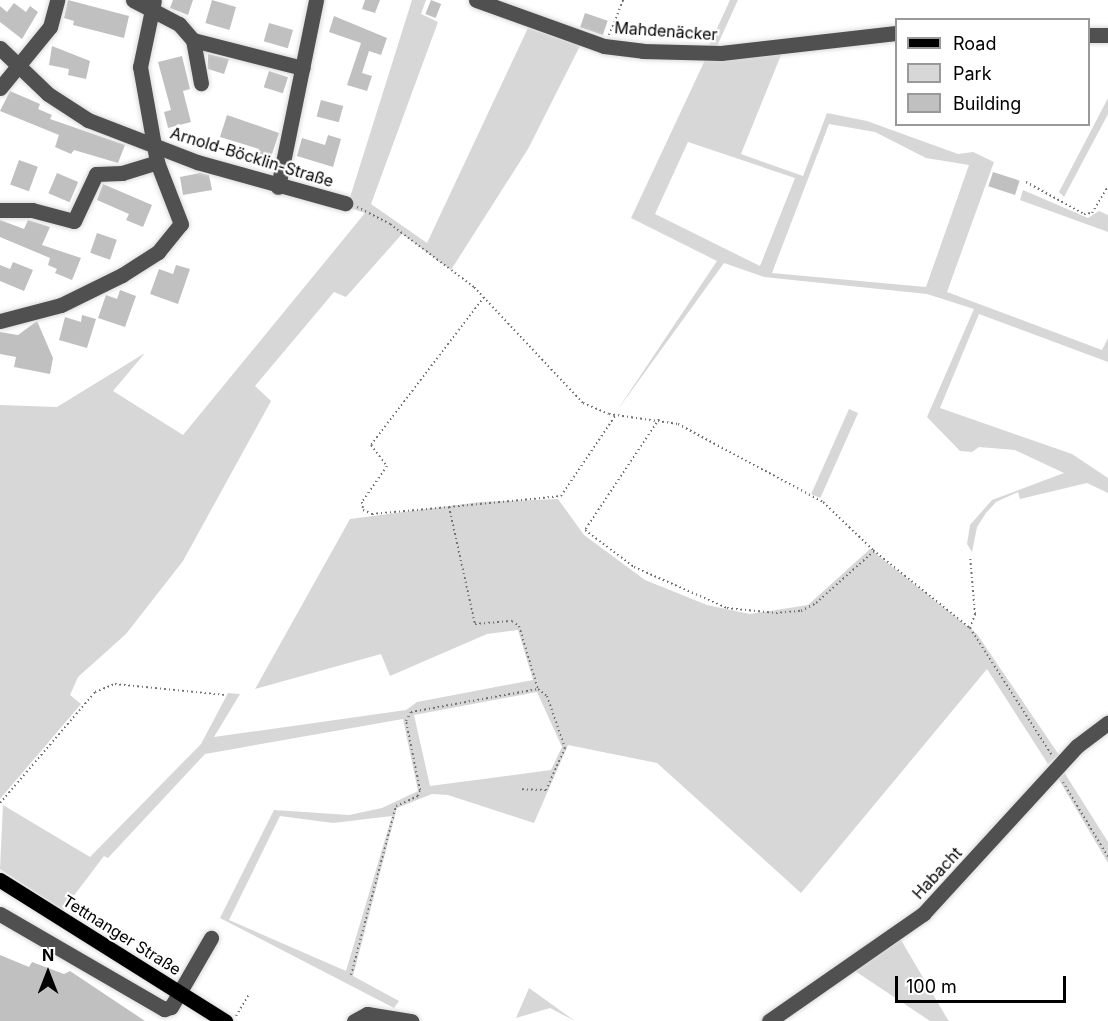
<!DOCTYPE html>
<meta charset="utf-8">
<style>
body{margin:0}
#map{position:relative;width:1108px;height:1021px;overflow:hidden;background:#fff;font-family:Inter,sans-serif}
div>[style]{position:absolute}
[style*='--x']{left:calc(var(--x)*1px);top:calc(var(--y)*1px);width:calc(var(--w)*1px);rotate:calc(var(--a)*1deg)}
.green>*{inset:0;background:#d7d7d7;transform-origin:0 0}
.building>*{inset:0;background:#c0c0c0;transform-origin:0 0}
.path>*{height:2px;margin-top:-1px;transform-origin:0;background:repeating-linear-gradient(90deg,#727272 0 1.5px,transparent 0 4.5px)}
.roads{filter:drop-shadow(0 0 2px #dbdbdb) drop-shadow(0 0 2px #dbdbdb)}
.minor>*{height:15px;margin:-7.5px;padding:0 7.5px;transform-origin:7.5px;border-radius:7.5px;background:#505050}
.major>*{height:15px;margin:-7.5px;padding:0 7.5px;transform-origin:7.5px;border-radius:7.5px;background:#000}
span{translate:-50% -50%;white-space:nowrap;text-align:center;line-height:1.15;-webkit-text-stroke:4.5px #fff;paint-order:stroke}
.street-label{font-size:16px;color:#000}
.legend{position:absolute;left:895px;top:18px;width:195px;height:108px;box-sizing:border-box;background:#fff;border:2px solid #999;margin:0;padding:8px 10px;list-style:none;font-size:18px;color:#000}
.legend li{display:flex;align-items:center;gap:12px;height:30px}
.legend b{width:30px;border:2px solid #999}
.north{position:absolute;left:18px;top:943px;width:60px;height:60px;-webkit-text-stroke:4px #fff;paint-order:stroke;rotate:0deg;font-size:16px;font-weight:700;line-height:24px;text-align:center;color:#000}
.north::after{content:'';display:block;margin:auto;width:21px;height:27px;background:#000;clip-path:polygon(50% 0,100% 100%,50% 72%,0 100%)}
.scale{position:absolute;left:895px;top:976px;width:171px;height:27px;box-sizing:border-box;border:3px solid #000;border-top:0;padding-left:8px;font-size:18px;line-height:21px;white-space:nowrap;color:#000;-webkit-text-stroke:4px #fff;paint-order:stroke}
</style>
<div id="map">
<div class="green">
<i style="clip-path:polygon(412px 0,426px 0,421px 14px,438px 22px,371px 204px,427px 243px,528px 28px,580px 46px,528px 149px,451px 270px,402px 234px,346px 297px,334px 292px,255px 386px,271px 401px,183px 561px,126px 634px,78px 677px,70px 695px,81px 704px,0 799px,0 405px,57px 407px,145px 353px,113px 391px,183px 435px,365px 213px,347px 207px)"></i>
<i style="clip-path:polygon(730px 0,738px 0,717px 46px,708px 48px)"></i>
<i style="clip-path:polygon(evenodd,783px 50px,741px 154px,803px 176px,827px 113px,867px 121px,958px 154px,973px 152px,994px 162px,947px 292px,1102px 350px,1108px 338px,1108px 362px,979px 314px,940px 408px,1072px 454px,1108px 478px,1108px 493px,1087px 483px,1020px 499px,1018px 492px,996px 502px,986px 513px,977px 527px,972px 552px,967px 544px,970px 525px,992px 500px,1064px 473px,1015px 450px,979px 447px,972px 452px,960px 451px,927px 417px,974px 309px,927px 294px,764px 277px,724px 263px,616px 412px,717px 261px,631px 218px,705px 60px,783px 50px,829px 124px,875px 132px,926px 158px,969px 165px,926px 287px,772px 273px,829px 124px,783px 50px,688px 142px,795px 178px,760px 266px,655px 214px,688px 142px)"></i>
<i style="clip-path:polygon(1108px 98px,1108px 114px,1064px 197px,1059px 192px)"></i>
<i style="clip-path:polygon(1023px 190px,1088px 218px,1099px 211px,1108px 215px,1108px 232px,1020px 200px)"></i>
<i style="left:849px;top:409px;width:10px;height:93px;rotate:24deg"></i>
<i style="clip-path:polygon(evenodd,558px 499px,584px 535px,645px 580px,707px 605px,750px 614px,808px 605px,870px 549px,977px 634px,1059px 755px,1048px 764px,987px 669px,801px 893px,657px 763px,568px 745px,534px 823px,448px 795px,432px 794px,397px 808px,353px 976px,399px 1001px,394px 1008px,220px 918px,274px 810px,349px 815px,382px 808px,418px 791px,403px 719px,205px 754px,108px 858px,104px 856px,63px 910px,0 869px,3px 805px,90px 857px,201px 744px,228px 693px,240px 694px,214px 737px,406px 710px,417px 702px,533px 680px,518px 630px,487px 634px,390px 676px,381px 654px,255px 689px,350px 519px,480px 502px,558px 499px,537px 692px,562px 747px,551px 770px,430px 786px,414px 715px,537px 692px,558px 499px,280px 816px,333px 823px,392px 816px,346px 971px,229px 920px,280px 816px)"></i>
<i style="clip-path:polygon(1101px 734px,1064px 772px,1108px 842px,1108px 863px,1055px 773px)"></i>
<i style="clip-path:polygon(901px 940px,948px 1020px,950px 1021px,930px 1021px,855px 971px)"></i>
<i style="clip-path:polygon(529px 988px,575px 1021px,550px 1008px,516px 1018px)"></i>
</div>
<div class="building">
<i style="clip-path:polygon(68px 0,129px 16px,124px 38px,73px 25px,74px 21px,64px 18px)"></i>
<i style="clip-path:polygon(173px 0,193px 0,188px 15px,170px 8px)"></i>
<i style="left:212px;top:0;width:25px;height:24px;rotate:16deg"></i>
<i style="clip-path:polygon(365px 0,380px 0,375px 13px,362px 9px)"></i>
<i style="left:431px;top:0;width:11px;height:15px;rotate:22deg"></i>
<i style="clip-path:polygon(14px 3px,26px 12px,30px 6px,38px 12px,22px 39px,0 22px,0 6px,7px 12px)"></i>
<i style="left:585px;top:13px;width:24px;height:15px;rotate:19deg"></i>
<i style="clip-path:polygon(334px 16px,387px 38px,381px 55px,369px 51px,362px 73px,372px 76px,367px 91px,347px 85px,361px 43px,329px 32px)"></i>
<i style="left:269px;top:23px;width:25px;height:19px;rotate:16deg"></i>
<i style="clip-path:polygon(52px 46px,90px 61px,86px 79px,68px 75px,69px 69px,49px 65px)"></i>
<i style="clip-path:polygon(208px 54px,229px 59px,224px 74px,208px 69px)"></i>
<i style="clip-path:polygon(182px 56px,190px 89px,183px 91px,191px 122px,168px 128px,164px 112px,171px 110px,158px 62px)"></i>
<i style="left:269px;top:71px;width:20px;height:17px;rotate:18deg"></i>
<i style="clip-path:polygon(10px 91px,40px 104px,38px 109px,52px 115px,50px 119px,125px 145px,118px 163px,74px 150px,71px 154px,55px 147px,59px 135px,0 111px)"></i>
<i style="left:321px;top:100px;width:23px;height:17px;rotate:15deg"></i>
<i style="clip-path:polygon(227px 115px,279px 133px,270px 160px,256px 155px,259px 149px,220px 137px)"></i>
<i style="clip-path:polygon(328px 135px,341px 139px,333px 167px,297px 156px,302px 138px,325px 145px)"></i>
<i style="left:19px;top:160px;width:20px;height:26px;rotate:20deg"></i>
<i style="left:993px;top:172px;width:28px;height:15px;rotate:18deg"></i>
<i style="left:57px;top:173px;width:23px;height:22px;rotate:23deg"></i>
<i style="clip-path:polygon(200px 173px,209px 175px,212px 190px,183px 195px,180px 177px)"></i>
<i style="clip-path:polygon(103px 184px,152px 205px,143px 227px,126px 220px,129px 214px,97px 200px)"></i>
<i style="clip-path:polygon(0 220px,24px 229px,28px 220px,50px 227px,42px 245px,81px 258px,72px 280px,55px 273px,57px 269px,48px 265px,50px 258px,0 237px)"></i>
<i style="left:97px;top:233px;width:21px;height:21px;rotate:19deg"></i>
<i style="clip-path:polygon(13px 262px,33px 270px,24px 291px,0 281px,0 265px,10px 269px)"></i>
<i style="clip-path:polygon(176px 265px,190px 269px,178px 304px,150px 294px,159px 269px,173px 274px)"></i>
<i style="clip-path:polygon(120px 290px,136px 296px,125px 327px,98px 318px,106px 295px,117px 299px)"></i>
<i style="clip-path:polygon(82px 315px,96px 319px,87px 348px,59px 340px,65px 317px,81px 322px)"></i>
<i style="clip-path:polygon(37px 321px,53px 358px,50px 374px,14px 367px,16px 357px,0 354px,0 332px,18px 335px)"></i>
<i style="clip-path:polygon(0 955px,29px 967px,32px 962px,64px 974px,70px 971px,145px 1021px,0 1021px)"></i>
</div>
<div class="path">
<i style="--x:609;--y:35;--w:38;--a:-68"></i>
<i style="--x:1026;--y:182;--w:66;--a:28.9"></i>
<i style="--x:1084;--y:214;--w:8;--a:-7"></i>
<i style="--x:1092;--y:213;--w:31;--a:-59"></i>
<i style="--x:357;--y:207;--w:37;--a:27"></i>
<i style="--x:390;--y:224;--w:105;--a:36.9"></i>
<i style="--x:474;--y:287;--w:159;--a:46.8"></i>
<i style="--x:583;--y:403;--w:28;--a:23"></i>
<i style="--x:609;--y:414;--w:70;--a:8.2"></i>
<i style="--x:678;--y:424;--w:165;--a:28.3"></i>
<i style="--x:823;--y:502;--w:69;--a:43.8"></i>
<i style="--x:873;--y:550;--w:124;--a:38.8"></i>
<i style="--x:970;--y:628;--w:151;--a:57.2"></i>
<i style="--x:484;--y:297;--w:186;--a:127.4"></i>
<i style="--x:371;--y:445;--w:26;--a:53"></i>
<i style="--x:387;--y:466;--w:44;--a:124.8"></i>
<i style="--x:362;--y:502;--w:8;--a:83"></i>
<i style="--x:363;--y:510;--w:10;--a:24"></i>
<i style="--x:372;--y:514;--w:77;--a:-5.2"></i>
<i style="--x:449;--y:507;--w:120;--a:77.5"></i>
<i style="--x:475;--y:624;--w:37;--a:-5"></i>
<i style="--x:512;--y:621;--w:9;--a:36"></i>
<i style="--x:519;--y:626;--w:66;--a:73.2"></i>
<i style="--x:659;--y:419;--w:133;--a:123.7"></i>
<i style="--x:585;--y:530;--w:61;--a:37.1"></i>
<i style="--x:634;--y:567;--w:102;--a:23.8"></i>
<i style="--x:727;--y:608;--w:49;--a:5.8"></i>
<i style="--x:776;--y:613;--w:25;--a:-5"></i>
<i style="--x:801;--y:611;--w:17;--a:-28"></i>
<i style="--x:816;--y:603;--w:78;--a:-41.9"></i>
<i style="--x:449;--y:507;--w:113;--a:-5.6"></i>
<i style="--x:561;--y:496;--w:97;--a:-56"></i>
<i style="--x:970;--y:628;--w:15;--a:-70"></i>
<i style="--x:975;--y:614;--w:58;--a:-94.9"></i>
<i style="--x:1063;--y:782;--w:87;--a:59"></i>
<i style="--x:0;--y:803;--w:146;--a:-49.4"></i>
<i style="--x:95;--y:692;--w:22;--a:-22"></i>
<i style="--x:115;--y:684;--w:112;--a:5.7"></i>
<i style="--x:351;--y:975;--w:175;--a:-75.1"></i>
<i style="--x:396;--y:806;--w:24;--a:-24"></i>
<i style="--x:418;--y:796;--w:6;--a:-72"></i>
<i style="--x:420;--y:790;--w:70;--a:-101.5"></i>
<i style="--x:406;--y:721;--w:10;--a:-61"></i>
<i style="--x:411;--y:712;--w:129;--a:-10.3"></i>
<i style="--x:538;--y:689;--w:11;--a:38"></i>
<i style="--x:547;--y:696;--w:55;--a:70.9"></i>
<i style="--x:565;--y:748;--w:46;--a:114.3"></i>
<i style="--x:546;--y:790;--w:25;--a:-178"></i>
<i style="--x:236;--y:1016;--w:26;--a:-59"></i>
</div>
<div class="roads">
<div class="minor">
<i style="--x:133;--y:0;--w:52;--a:27.6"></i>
<i style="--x:179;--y:24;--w:21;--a:49"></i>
<i style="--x:193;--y:40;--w:113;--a:14.4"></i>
<i style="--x:476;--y:0;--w:136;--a:19.8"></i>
<i style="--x:604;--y:46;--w:39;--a:7"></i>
<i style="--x:643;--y:51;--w:78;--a:1.5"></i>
<i style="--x:721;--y:53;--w:176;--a:-6.5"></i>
<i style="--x:1088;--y:35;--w:20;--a:0"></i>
<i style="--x:193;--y:40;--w:44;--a:79.5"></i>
<i style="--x:0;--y:48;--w:66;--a:43.8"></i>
<i style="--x:48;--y:94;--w:48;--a:33"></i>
<i style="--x:88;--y:120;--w:117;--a:21.1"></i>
<i style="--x:197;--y:162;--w:154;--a:15.5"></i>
<i style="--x:0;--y:88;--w:79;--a:-50.7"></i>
<i style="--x:50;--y:27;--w:28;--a:-75"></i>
<i style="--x:278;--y:187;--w:191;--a:-78.5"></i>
<i style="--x:0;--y:210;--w:32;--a:0"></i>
<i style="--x:32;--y:210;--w:43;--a:14.7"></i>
<i style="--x:74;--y:221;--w:52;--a:-64.9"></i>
<i style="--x:96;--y:174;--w:26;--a:-2"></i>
<i style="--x:122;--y:173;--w:37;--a:-17"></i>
<i style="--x:0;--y:321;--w:63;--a:-14.7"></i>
<i style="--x:61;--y:305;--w:68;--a:-26.2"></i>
<i style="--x:122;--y:275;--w:43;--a:-32.6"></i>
<i style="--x:158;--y:252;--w:36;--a:-51"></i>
<i style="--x:181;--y:224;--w:66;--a:-111.2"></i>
<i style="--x:157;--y:162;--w:97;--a:-100.1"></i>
<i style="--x:140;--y:67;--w:68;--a:-78.2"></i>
<i style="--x:0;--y:914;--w:190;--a:30.1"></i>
<i style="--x:164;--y:1009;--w:7;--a:-16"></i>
<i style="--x:171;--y:1007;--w:80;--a:-59.9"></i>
<i style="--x:354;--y:1021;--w:15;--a:-28"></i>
<i style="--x:367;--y:1014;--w:45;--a:9"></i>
<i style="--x:769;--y:1021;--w:188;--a:-34.8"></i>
<i style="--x:923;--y:914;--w:228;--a:-47.5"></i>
<i style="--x:1077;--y:746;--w:39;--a:-37"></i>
</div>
<div class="major">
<i style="--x:0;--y:880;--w:266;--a:32.1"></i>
</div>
</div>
<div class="street-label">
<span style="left:666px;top:31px;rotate:4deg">Mahdenäcker</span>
<span style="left:252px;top:157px;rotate:17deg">Arnold-Böcklin-Straße</span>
<span style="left:937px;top:873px;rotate:-47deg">Habacht</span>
<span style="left:122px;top:935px;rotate:32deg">Tettnanger Straße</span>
</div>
<ul class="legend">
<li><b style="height:8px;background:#000"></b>Road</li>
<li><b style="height:16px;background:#d7d7d7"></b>Park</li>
<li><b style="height:16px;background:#c0c0c0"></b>Building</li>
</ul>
<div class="north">N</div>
<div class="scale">100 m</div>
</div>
